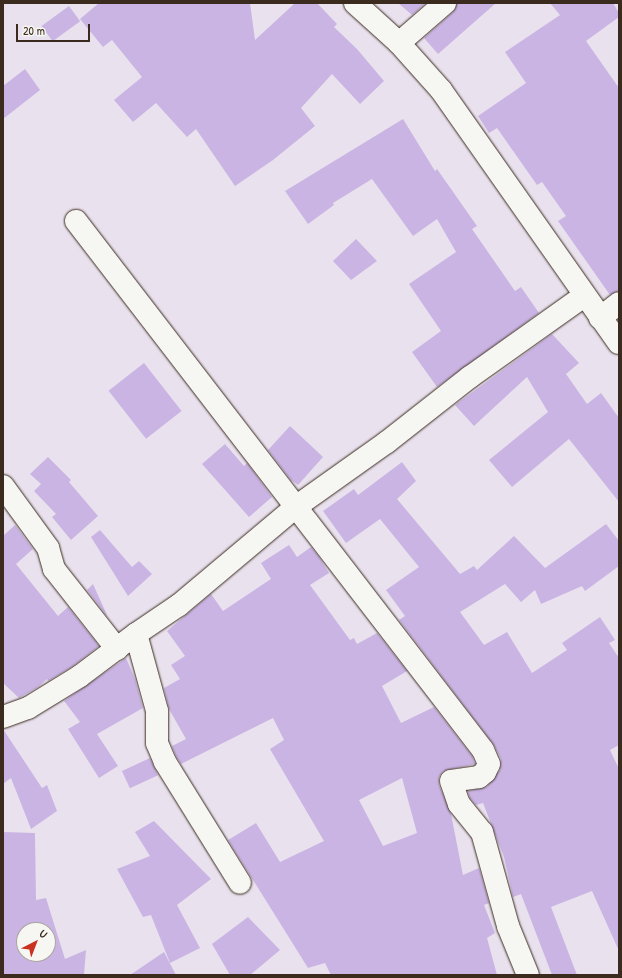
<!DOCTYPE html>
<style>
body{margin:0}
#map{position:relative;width:622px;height:978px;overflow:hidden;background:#e9e2ee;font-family:"Patrick Hand",sans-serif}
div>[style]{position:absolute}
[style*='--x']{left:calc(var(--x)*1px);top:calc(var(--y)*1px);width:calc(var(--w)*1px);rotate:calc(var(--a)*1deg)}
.building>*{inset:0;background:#cab4e3;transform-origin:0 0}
.roads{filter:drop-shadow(0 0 1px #3b2a1e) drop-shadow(0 0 1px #3b2a1e)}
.minor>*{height:22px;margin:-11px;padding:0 11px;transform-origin:11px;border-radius:11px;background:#f6f6f2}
span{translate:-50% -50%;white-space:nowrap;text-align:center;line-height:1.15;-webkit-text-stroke:3.5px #f6f6f2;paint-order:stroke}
.frame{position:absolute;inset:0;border:4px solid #3b2a1e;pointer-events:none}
.north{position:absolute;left:16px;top:922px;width:40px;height:40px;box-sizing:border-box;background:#f6f6f2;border:1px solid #aba49d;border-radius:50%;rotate:42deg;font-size:11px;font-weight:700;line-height:16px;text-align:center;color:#3b2a1e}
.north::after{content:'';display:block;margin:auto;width:14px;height:18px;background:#c8321e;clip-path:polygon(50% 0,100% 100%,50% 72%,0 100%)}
.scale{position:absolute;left:16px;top:24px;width:74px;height:18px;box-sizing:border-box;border:2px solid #3b2a1e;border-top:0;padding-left:5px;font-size:12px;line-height:14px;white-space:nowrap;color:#3b2a1e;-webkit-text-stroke:3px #f6f6f2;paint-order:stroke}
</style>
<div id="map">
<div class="building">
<i style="clip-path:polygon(99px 3px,250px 3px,255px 40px,295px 3px,317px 3px,337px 24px,334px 27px,357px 49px,384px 81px,360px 104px,332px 74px,301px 108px,315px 126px,273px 160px,235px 186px,196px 129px,187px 137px,156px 103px,133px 122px,114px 100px,142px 77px,112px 40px,103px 47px,80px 19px)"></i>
<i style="clip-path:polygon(398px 3px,426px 3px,412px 15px)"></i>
<i style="clip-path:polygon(457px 3px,496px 3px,438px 54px,424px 38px,453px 12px)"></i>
<i style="clip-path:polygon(550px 3px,613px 3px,619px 13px,619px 17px,586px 41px,619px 88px,619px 291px,610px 295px,558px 221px,566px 216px,542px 182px,537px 185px,497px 128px,489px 133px,478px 116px,526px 83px,505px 52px,560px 15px)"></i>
<i style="left:69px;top:6px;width:19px;height:34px;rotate:54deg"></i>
<i style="clip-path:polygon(25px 69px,40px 90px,3px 119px,3px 86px)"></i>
<i style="clip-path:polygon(403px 119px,435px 171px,437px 169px,477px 226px,472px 229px,515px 291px,521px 287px,539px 313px,437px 387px,412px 352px,441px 331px,409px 284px,456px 252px,437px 219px,413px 236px,372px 179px,333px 203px,334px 205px,308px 224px,285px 191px)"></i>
<i style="clip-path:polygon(356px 239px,377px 261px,351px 280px,333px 261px)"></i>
<i style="clip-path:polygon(552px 334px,579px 363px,566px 374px,587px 404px,601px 393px,619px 418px,619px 502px,569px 439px,512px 487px,489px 460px,548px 412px,527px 377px,474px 426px,455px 405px)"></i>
<i style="left:144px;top:363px;width:61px;height:45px;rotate:52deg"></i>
<i style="clip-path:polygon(290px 426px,323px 457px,298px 485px,291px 480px,268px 450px)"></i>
<i style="clip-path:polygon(225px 444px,244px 466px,247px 463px,272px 497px,249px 517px,202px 464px)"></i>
<i style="clip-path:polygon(48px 457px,71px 480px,69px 482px,98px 516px,71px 540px,52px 517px,56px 514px,34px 491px,41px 484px,30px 474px)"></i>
<i style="clip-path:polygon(402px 462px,416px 481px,397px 499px,460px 574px,474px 566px,477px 570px,514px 536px,545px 568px,606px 524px,619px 541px,619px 566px,585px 591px,582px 586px,541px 604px,535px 590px,521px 602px,505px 584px,460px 612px,484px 645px,507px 632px,532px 673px,567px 650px,562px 643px,600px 617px,615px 640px,609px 643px,619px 658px,619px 745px,610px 750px,619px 769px,619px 951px,592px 891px,551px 907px,577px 975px,552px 975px,521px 894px,513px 897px,504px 857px,483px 803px,476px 805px,470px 798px,468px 791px,487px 787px,500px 770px,501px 759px,494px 745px,399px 620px,405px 616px,386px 590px,419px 567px,380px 519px,346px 543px,323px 511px,354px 489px,358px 495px)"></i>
<i style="clip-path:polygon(15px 525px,33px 549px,16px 564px,58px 616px,68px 607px,99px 646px,73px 666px,48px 681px,47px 679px,38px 687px,19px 698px,3px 683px,3px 536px)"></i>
<i style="clip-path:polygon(100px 530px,132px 567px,139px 561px,152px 574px,128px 596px,91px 537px)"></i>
<i style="clip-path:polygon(evenodd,289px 545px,297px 557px,311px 547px,319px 557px,329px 573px,310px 585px,350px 640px,354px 638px,357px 644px,377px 633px,407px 671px,382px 686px,401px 723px,434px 707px,472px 756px,475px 764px,443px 771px,439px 777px,439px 785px,451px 814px,463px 875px,479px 868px,489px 903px,484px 905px,495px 933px,487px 938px,497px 975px,331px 975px,325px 963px,308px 968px,228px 840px,256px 823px,280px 862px,324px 841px,270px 749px,284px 740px,273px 718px,181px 764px,176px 756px,172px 746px,186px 739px,169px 709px,164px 688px,180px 679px,171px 665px,185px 656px,167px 631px,211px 594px,223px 611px,271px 579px,261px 563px,289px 545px,402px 778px,417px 833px,383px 846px,359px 800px,402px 778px)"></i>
<i style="clip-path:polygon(93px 584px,107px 615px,107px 616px,87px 590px)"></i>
<i style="clip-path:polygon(126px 658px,135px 679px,143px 708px,97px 734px,118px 766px,99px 778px,68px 729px,80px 722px,64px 701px)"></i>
<i style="clip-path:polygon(3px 729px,42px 788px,47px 785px,57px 811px,31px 829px,11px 778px,3px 784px)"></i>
<i style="left:150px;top:758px;width:19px;height:31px;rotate:65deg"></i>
<i style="clip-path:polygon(154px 821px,211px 879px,177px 905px,200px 948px,170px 963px,151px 915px,143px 917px,117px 869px,150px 856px,135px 832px)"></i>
<i style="clip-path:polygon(evenodd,3px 832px,35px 833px,36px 900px,46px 898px,65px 959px,86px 950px,84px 975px,3px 975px,3px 832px,24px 930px,48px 930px,48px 954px,24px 954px,24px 930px)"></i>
<i style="clip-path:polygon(248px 917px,280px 950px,250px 975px,230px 975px,212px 944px)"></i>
<i style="clip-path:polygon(164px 952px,176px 975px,130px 975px)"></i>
</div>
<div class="roads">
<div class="minor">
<i style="--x:355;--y:3;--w:59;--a:42.3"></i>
<i style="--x:399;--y:43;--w:63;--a:48.2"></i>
<i style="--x:441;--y:90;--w:309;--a:54.9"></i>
<i style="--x:399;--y:43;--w:61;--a:-41"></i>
<i style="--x:76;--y:221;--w:667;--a:52.43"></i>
<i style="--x:483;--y:750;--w:15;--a:67"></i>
<i style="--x:489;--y:764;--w:9;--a:117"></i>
<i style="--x:485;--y:772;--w:8;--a:140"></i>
<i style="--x:479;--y:777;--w:28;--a:172"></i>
<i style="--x:451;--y:781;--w:24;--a:71"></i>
<i style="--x:459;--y:804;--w:36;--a:51"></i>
<i style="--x:482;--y:832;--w:98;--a:74.5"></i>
<i style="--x:508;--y:926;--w:53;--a:67.8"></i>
<i style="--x:600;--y:318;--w:24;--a:-38"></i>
<i style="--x:3;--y:486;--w:77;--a:54"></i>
<i style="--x:48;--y:548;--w:22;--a:74"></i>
<i style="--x:54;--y:569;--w:102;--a:51.8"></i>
<i style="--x:136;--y:634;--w:80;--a:74.7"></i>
<i style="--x:157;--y:711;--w:32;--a:90"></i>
<i style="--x:157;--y:743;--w:21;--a:67"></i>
<i style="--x:165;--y:762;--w:142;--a:58.2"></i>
<i style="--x:3;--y:717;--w:27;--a:-20"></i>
<i style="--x:28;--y:708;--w:61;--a:-31.6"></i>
<i style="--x:80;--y:676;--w:70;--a:-36.9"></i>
<i style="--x:136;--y:634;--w:52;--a:-34"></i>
<i style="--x:179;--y:605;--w:154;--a:-40"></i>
<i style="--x:297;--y:506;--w:110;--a:-35.4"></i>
<i style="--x:387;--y:442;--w:105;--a:-38.1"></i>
<i style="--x:470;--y:377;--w:140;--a:-35.4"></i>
</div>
</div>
<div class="frame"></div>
<div class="north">U</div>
<div class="scale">20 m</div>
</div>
